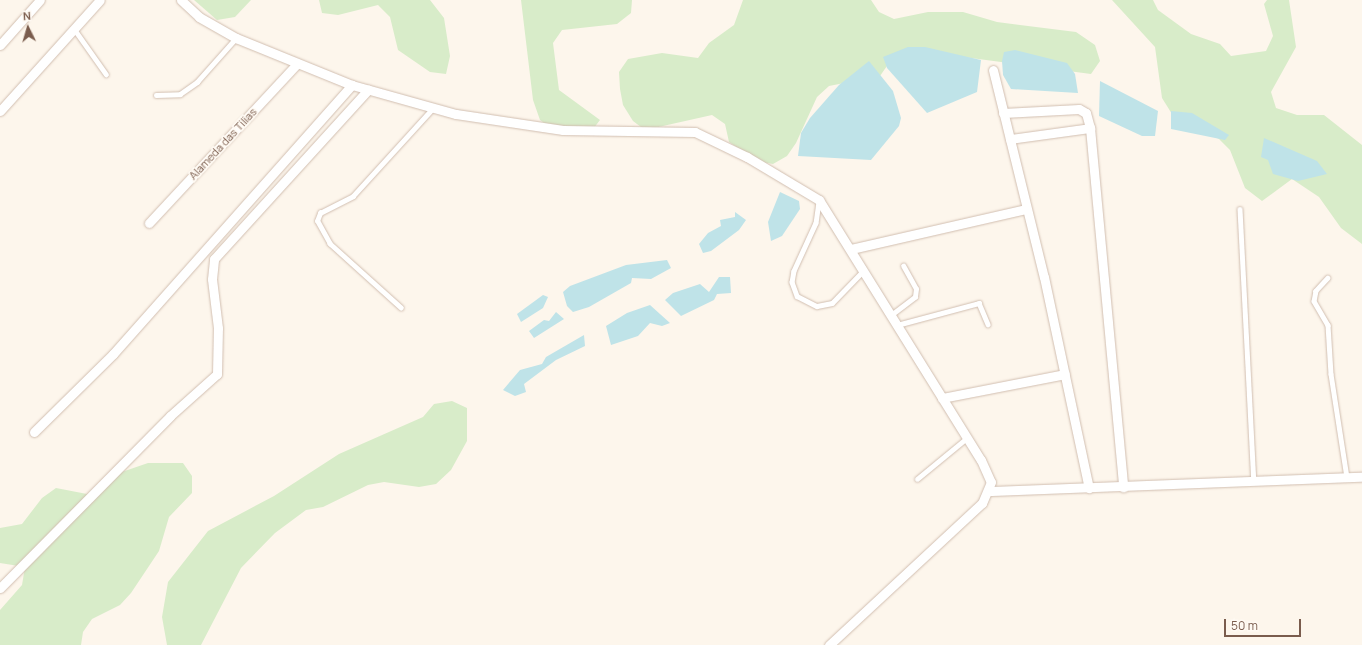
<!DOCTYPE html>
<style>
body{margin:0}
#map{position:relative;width:1362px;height:645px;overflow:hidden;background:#fdf6ec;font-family:Manrope,sans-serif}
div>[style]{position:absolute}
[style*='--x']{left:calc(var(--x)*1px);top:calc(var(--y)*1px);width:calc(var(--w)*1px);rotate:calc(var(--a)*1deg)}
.green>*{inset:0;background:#d8ecc9}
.water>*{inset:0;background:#bfe3e8}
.roads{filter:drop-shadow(0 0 1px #d1beb0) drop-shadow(0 0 1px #d1beb0)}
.service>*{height:4.5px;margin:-2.25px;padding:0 2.25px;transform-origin:2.25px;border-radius:2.25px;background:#fff}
.minor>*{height:9px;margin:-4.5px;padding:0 4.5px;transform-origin:4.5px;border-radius:4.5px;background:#fff}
span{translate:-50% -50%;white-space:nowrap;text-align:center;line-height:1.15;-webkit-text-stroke:3.5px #fffaf3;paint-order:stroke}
.street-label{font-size:11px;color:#7a5c4d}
.north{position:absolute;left:8px;top:8px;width:40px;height:40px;-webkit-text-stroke:3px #fffaf3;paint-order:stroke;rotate:355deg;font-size:11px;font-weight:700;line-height:16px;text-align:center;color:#7a5c4d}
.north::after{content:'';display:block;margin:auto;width:14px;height:18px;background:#7a5c4d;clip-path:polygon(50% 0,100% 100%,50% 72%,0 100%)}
.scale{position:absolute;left:1224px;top:619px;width:77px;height:18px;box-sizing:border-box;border:2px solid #7a5c4d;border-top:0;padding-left:5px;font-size:12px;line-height:14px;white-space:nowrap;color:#7a5c4d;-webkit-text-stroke:3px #fffaf3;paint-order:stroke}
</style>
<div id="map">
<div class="green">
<i style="clip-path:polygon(194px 0,251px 0,235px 17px,217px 20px)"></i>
<i style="clip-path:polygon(319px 0,430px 0,444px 18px,450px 56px,446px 74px,430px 72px,398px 50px,390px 17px,378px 5px,338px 15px,322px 13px)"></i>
<i style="clip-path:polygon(521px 0,632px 0,631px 13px,617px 24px,562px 30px,553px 43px,559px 90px,600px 120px,590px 133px,555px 131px,540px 120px,533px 100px)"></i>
<i style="clip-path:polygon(743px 0,871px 0,879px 12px,894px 19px,928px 12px,963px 12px,997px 22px,1076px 32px,1095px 45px,1100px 61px,1091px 74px,956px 56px,889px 63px,880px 76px,829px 86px,817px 97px,796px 143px,787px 156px,773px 164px,757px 161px,729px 142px,725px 124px,712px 115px,645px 130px,633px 121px,623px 105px,620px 89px,619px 72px,628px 59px,662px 53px,698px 58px,709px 43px,734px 25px)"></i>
<i style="clip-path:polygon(1112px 0,1153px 0,1158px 10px,1191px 34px,1220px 44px,1231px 56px,1266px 51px,1273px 36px,1264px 4px,1267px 0,1289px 0,1296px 47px,1271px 92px,1276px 108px,1297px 115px,1324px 115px,1362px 145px,1362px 244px,1341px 228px,1319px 197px,1292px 179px,1262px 201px,1245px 188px,1230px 150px,1219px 139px,1172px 114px,1162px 98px,1155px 47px)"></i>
<i style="clip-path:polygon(452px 401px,467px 408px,467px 441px,451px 470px,436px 484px,419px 487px,384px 482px,368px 485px,323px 507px,306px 510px,275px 533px,241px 568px,201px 645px,167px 645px,162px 617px,168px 582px,208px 531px,274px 496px,339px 454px,423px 417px,434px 404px)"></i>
<i style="clip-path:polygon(148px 463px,183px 463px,192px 476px,192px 493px,169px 517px,159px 551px,131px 593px,120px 605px,92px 619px,83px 632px,81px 645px,0 645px,0 610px,22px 585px,25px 567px,0 563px,0 528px,22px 524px,42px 498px,56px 488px,87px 494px,116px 474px)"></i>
</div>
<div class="water">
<i style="clip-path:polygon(908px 47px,925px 47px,981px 60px,977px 92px,927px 113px,887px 68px,883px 57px)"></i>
<i style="clip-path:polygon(1015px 50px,1067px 63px,1075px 74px,1078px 93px,1011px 89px,1003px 75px,1002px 61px,1004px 52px)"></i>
<i style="clip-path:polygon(869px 61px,893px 91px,901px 118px,899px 126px,871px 160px,798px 156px,801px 133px,810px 118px,839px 85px)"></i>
<i style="clip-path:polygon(1100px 81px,1158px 111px,1155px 136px,1142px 136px,1099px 116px)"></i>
<i style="clip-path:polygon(1171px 111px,1192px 113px,1229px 135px,1225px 140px,1171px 129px)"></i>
<i style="clip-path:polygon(1264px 138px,1317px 161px,1327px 174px,1298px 181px,1273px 174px,1268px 160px,1261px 157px)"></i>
<i style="clip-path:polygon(780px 192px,799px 201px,800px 209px,782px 236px,771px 241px,768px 222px)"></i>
<i style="clip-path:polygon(735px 212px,746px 220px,739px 230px,711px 251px,703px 253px,699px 244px,708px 233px,721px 226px,720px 220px,735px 217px)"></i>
<i style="clip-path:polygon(667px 260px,671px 268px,651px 279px,632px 278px,631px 283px,589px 307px,573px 312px,567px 306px,563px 292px,570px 286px,626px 265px)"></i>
<i style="clip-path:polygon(719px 277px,730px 277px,731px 293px,717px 294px,714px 300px,681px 316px,665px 300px,673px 293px,700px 284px,709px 292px)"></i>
<i style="clip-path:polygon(543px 295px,548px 297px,543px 308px,521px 322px,517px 314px)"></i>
<i style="clip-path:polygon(650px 305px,670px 323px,662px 326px,650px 323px,638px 336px,611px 345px,606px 326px,627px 313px)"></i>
<i style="clip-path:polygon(556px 312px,564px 319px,534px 338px,529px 331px,544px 320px,549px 321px)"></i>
<i style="clip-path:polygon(584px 335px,585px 346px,556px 360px,524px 384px,526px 392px,515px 396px,503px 390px,520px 370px,542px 364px,546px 357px)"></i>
</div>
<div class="roads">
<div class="service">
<i style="--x:75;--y:30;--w:54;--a:54.8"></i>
<i style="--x:156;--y:95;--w:24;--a:-2"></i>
<i style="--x:180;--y:94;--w:21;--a:-35"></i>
<i style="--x:197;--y:82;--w:59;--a:-48.4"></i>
<i style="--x:819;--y:202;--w:21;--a:98"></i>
<i style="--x:816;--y:223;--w:53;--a:114.6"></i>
<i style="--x:794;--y:271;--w:11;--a:100"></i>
<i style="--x:792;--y:282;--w:15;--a:70"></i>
<i style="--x:797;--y:296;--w:22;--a:27"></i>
<i style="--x:817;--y:306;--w:15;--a:-11"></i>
<i style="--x:832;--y:303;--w:45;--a:-45.9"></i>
<i style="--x:1240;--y:209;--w:273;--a:87.1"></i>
<i style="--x:1328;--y:278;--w:18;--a:133"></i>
<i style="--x:1316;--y:291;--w:10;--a:101"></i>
<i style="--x:1314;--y:301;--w:28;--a:60"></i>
<i style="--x:1328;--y:325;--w:49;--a:86.5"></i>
<i style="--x:1331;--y:374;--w:104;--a:81.2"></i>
<i style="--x:401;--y:308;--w:96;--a:-138"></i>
<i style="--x:330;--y:244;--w:26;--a:-119"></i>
<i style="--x:317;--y:221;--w:9;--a:-69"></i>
<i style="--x:320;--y:213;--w:37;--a:-27"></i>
<i style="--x:353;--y:196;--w:119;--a:-47.7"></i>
<i style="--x:891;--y:315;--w:30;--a:-37"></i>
<i style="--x:915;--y:297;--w:8;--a:-83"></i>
<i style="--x:916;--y:289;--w:26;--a:-119"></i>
<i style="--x:897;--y:325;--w:85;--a:-15"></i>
<i style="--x:979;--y:303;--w:23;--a:67"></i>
<i style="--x:917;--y:479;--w:65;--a:-39.4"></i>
</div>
<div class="minor">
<i style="--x:181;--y:0;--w:25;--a:43"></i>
<i style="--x:199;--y:17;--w:43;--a:29.6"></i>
<i style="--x:236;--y:38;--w:125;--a:22.1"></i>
<i style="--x:352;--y:85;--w:108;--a:15.6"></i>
<i style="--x:456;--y:114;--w:108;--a:8.5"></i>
<i style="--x:563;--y:130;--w:132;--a:0.9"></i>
<i style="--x:695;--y:132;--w:58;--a:25.7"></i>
<i style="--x:747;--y:157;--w:84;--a:30.8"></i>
<i style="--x:819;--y:200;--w:306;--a:58.1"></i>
<i style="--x:981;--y:460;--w:24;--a:66"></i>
<i style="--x:991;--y:482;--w:23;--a:113"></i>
<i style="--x:982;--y:503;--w:209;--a:137.1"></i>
<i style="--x:0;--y:45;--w:60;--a:-48.4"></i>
<i style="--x:993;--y:70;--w:213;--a:76.2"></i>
<i style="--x:1044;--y:277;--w:216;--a:78"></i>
<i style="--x:0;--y:111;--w:149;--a:-48"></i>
<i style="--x:1003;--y:113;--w:76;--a:-3"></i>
<i style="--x:1079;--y:109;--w:8;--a:30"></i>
<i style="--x:1086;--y:113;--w:16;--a:75"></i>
<i style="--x:1010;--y:139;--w:81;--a:-7.8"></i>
<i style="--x:1090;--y:128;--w:361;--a:84.7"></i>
<i style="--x:149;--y:223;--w:216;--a:-47.1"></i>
<i style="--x:851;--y:249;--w:180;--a:-12.9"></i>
<i style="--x:942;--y:398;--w:125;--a:-11"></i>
<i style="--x:34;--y:432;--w:111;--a:-44.6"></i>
<i style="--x:113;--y:354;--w:360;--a:-48.4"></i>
<i style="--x:990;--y:491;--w:372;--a:-2.2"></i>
<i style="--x:0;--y:588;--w:242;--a:-45.3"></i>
<i style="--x:170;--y:416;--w:63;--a:-41.8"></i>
<i style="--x:217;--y:374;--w:46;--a:-88.8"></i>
<i style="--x:218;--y:328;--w:49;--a:-97"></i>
<i style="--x:212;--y:279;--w:20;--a:-84"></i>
<i style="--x:214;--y:259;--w:229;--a:-47.7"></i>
</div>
</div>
<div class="street-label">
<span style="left:223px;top:144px;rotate:-47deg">Alameda das Tilias</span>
</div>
<div class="north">N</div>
<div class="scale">50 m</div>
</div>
